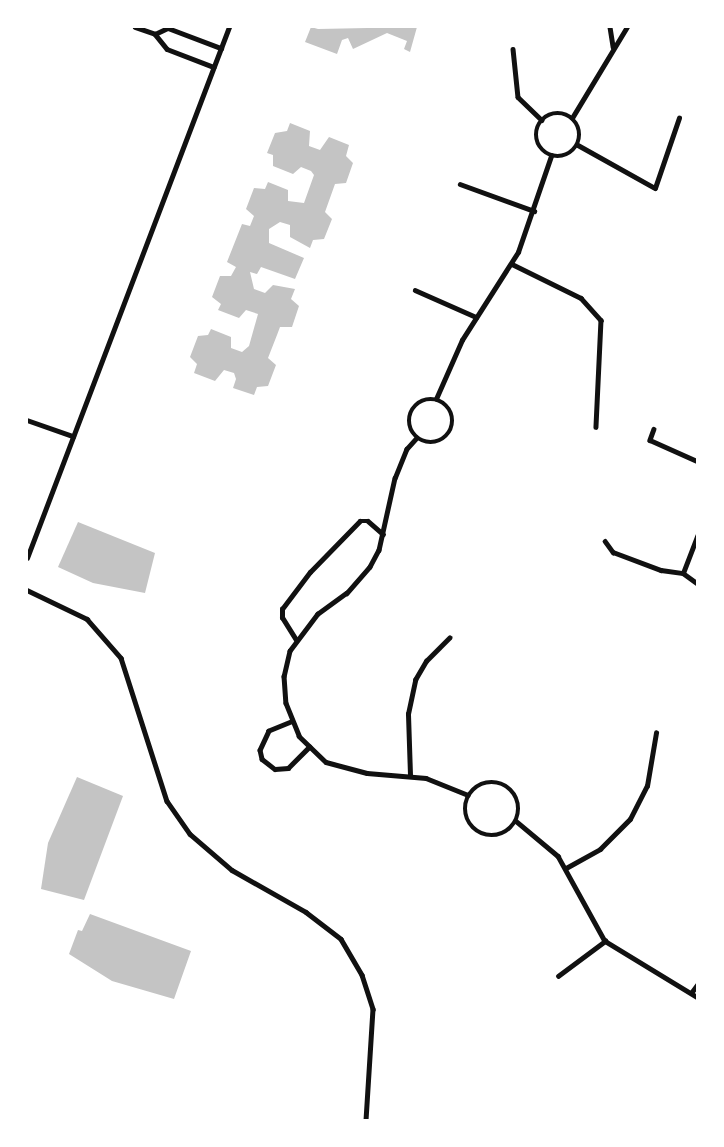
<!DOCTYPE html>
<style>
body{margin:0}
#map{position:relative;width:724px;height:1147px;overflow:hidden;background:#fff;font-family:"Fira Sans Condensed",sans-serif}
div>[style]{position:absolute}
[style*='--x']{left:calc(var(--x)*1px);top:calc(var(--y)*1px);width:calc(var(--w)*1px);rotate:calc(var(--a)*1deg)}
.building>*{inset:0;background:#c4c4c4}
.minor>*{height:4.5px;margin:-2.25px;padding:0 2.25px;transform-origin:2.25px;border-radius:2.25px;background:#111}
.minor>.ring{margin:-2.25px;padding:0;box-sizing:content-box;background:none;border:4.5px solid #111;border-radius:50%}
span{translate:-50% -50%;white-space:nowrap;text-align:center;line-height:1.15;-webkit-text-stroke:6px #fff;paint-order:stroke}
.frame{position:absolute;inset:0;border:28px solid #fff;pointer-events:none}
</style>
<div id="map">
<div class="building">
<i style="clip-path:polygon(311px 27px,318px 29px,417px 27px,410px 52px,404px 49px,407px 41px,387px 33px,353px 49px,348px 38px,342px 40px,337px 54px,305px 42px)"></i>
<i style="clip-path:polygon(290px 123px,310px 131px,309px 146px,320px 150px,329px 137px,349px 145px,346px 156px,353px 163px,346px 183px,335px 184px,325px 212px,332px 219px,324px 239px,313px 240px,310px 248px,290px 237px,290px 225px,280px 222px,269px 229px,269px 243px,304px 258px,295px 279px,261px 267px,257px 274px,250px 272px,254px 289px,265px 293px,273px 285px,295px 289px,291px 299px,299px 306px,292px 327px,280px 327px,277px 335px,268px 358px,276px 365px,268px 386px,257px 387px,254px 395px,233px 388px,236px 379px,234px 373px,224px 370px,215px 381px,194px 373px,197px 364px,190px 357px,198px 336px,208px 335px,211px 329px,231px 337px,231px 348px,242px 352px,249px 346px,258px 314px,246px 310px,239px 318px,218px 310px,221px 304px,212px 297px,220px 276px,231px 276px,236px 267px,227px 262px,242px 224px,250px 226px,254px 216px,246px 209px,254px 188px,265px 189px,268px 182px,288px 190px,288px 201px,304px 203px,314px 175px,311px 171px,301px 167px,293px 174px,273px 166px,273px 155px,267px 153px,275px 133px,287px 131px)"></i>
<i style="clip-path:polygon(78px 522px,155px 553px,145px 593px,93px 583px,58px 567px)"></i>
<i style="clip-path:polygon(77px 777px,123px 796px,84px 900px,41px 889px,48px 843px)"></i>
<i style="clip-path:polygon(90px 914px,191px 951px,174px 999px,112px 981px,69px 954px,78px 930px,82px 931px)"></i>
</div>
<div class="minor">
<i style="--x:135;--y:27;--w:21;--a:19"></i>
<i style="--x:610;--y:27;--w:20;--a:81"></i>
<i style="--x:155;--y:34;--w:14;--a:-25"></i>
<i style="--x:168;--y:28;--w:57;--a:20.7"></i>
<i style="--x:155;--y:34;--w:19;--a:51"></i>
<i style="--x:167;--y:49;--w:50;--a:21"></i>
<i style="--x:513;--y:49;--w:48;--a:84.1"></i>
<i style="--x:518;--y:97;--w:33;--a:44"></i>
<i class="ring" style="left:536px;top:113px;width:39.5px;height:39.5px"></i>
<i style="--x:572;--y:118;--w:106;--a:-58.9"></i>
<i style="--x:578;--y:145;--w:88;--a:29.2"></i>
<i style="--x:655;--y:188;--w:74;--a:-71.1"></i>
<i style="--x:460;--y:184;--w:79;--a:20"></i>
<i style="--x:512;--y:264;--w:77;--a:26.2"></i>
<i style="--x:581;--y:298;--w:30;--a:48"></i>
<i style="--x:601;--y:320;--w:107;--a:92.7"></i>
<i style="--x:415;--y:290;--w:67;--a:23.9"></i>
<i class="ring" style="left:409px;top:399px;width:39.5px;height:39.5px"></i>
<i style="--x:436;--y:399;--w:64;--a:-66.2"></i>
<i style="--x:462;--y:340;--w:104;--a:-57.5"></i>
<i style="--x:518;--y:252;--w:102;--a:-71"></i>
<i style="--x:27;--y:420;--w:49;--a:19.2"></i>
<i style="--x:654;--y:429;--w:12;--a:110"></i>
<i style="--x:650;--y:440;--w:51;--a:24.1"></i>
<i style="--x:417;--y:438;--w:15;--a:132"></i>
<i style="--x:407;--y:449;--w:31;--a:112"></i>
<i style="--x:395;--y:478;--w:74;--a:102.5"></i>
<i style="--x:379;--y:550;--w:19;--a:118"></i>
<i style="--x:370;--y:567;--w:35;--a:131"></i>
<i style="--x:347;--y:593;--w:36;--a:144"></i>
<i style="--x:318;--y:614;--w:46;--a:127.1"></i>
<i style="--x:290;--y:651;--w:26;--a:103"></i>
<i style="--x:284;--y:676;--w:27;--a:86"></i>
<i style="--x:286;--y:703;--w:35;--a:68"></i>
<i style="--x:299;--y:736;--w:37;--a:44"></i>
<i style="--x:326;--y:762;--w:42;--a:15"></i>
<i style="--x:367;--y:773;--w:59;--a:4.8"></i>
<i style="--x:426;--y:778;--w:45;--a:22"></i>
<i style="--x:605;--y:541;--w:14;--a:54"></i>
<i style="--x:613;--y:552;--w:51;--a:20.6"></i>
<i style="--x:661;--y:570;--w:22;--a:8"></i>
<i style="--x:683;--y:573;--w:17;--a:36"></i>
<i style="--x:27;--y:558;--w:568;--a:-69.17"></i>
<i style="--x:683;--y:573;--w:40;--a:-69"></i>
<i style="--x:27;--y:590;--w:67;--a:25.8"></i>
<i style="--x:87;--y:619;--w:52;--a:48.9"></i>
<i style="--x:121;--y:658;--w:150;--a:72.2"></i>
<i style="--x:167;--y:801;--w:40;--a:55.1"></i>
<i style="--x:190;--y:834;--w:55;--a:40.6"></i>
<i style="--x:232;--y:870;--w:85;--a:29.6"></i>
<i style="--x:306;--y:912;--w:44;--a:37.6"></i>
<i style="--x:341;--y:939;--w:42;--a:59.7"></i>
<i style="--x:362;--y:975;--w:36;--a:72"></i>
<i style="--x:373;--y:1009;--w:111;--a:93.6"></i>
<i style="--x:296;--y:640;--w:26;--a:-122"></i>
<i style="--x:282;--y:618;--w:9;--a:-90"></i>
<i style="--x:282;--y:609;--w:46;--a:-52.9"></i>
<i style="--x:310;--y:572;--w:71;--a:-45.6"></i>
<i style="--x:360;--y:521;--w:8;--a:0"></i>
<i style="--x:368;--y:521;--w:20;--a:41"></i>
<i style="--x:291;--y:722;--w:24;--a:158"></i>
<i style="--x:269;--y:731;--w:21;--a:115"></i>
<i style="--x:260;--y:750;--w:9;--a:77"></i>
<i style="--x:262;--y:759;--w:16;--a:38"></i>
<i style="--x:275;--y:769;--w:13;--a:-4"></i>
<i style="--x:288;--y:768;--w:30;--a:-45"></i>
<i style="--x:410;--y:775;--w:61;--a:-91.9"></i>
<i style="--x:408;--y:714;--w:35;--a:-78"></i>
<i style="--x:415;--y:680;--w:22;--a:-60"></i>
<i style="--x:426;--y:661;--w:33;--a:-45"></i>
<i class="ring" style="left:465px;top:782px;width:49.5px;height:49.5px"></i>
<i style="--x:516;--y:821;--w:55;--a:39.8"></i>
<i style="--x:558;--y:856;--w:97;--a:61.1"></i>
<i style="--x:605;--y:941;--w:108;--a:31.3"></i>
<i style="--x:566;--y:868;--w:39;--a:-29"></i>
<i style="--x:600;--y:849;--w:42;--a:-45"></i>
<i style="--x:630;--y:819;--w:37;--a:-63"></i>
<i style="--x:647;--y:786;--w:54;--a:-80.4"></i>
<i style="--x:558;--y:976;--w:59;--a:-36.7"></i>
<i style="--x:691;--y:993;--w:10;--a:-53"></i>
</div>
<div class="frame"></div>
</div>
